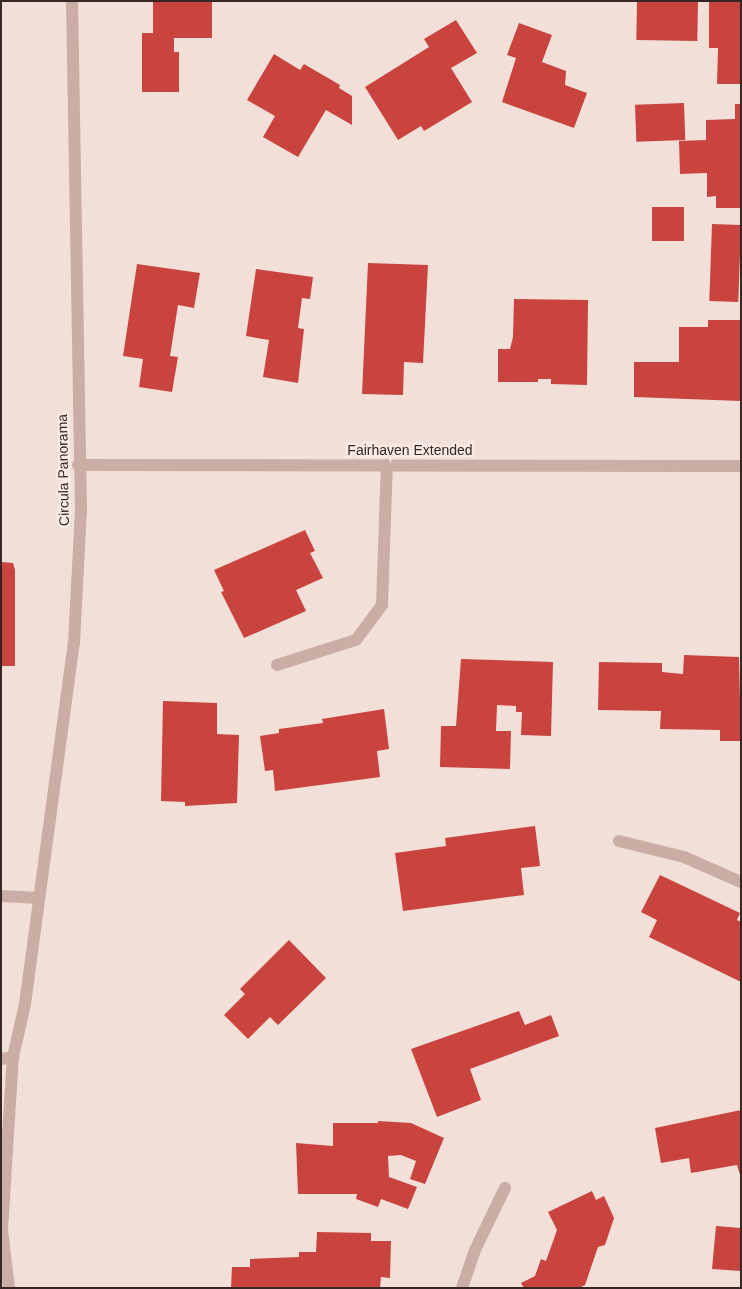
<!DOCTYPE html>
<style>
body{margin:0}
#map{position:relative;width:742px;height:1289px;overflow:hidden;background:#f2e0d8;font-family:Arial,sans-serif}
div>[style]{position:absolute}
[style*='--x']{left:calc(var(--x)*1px);top:calc(var(--y)*1px);width:calc(var(--w)*1px);rotate:calc(var(--a)*1deg)}
.building>*{inset:0;background:#c9433f;transform-origin:0 0}
.minor>*{height:12px;margin:-6px;padding:0 6px;transform-origin:6px;border-radius:6px;background:#caada4}
span{translate:-50% -50%;white-space:nowrap;text-align:center;line-height:1.15;-webkit-text-stroke:5px #f9ebe4;paint-order:stroke}
.street-label{font-size:14px;color:#352726}
.frame{position:absolute;inset:0;border:2px solid #352726;pointer-events:none}
</style>
<div id="map">
<div class="building">
<i style="clip-path:polygon(153px 1px,212px 1px,212px 38px,174px 38px,174px 52px,179px 52px,179px 92px,142px 92px,142px 33px,153px 33px)"></i>
<i style="left:637px;top:1px;width:61px;height:39px;rotate:1deg"></i>
<i style="clip-path:polygon(709px 2px,741px 2px,741px 84px,717px 84px,718px 48px,709px 48px)"></i>
<i style="clip-path:polygon(456px 20px,477px 53px,451px 68px,472px 102px,424px 131px,421px 126px,398px 140px,365px 87px,429px 47px,424px 39px)"></i>
<i style="clip-path:polygon(519px 23px,552px 35px,542px 62px,566px 71px,565px 85px,587px 93px,574px 128px,502px 102px,516px 58px,507px 55px)"></i>
<i style="clip-path:polygon(274px 54px,300px 70px,304px 64px,340px 85px,339px 88px,352px 96px,352px 125px,326px 110px,298px 157px,263px 137px,275px 116px,247px 100px)"></i>
<i style="left:684px;top:103px;width:37px;height:49px;rotate:88deg"></i>
<i style="clip-path:polygon(735px 104px,741px 104px,741px 208px,716px 208px,716px 196px,707px 197px,707px 173px,680px 174px,679px 141px,706px 140px,706px 120px,735px 119px)"></i>
<i style="left:684px;top:207px;width:34px;height:32px;rotate:90deg"></i>
<i style="left:712px;top:224px;width:29px;height:77px;rotate:2deg"></i>
<i style="clip-path:polygon(368px 263px,428px 265px,423px 363px,404px 362px,403px 395px,362px 394px)"></i>
<i style="clip-path:polygon(137px 264px,200px 273px,194px 308px,178px 305px,170px 356px,178px 357px,172px 392px,139px 387px,143px 359px,123px 356px)"></i>
<i style="clip-path:polygon(256px 269px,313px 277px,310px 299px,302px 298px,298px 328px,304px 329px,298px 383px,263px 377px,269px 340px,246px 336px)"></i>
<i style="clip-path:polygon(514px 299px,588px 300px,587px 385px,551px 384px,551px 379px,538px 379px,538px 382px,498px 382px,498px 349px,510px 349px,513px 337px)"></i>
<i style="clip-path:polygon(708px 320px,741px 320px,741px 401px,634px 397px,634px 362px,679px 362px,679px 327px,708px 327px)"></i>
<i style="clip-path:polygon(305px 530px,315px 551px,310px 553px,323px 578px,296px 590px,306px 611px,244px 638px,221px 592px,224px 591px,214px 570px)"></i>
<i style="clip-path:polygon(1px 562px,13px 563px,15px 570px,15px 666px,1px 666px)"></i>
<i style="clip-path:polygon(684px 655px,739px 657px,741px 741px,720px 741px,720px 730px,660px 729px,661px 711px,598px 710px,599px 662px,662px 663px,662px 672px,683px 674px)"></i>
<i style="clip-path:polygon(461px 659px,553px 662px,551px 736px,521px 735px,522px 712px,516px 712px,516px 706px,497px 705px,496px 731px,511px 731px,510px 769px,440px 767px,441px 726px,456px 726px)"></i>
<i style="clip-path:polygon(163px 701px,217px 703px,217px 734px,239px 735px,237px 803px,185px 806px,185px 802px,161px 801px)"></i>
<i style="clip-path:polygon(384px 709px,389px 749px,377px 751px,380px 777px,275px 791px,273px 770px,265px 771px,260px 736px,279px 733px,279px 729px,323px 723px,322px 719px)"></i>
<i style="clip-path:polygon(535px 826px,540px 866px,521px 868px,524px 895px,403px 911px,395px 853px,446px 846px,445px 838px)"></i>
<i style="clip-path:polygon(660px 875px,740px 913px,737px 920px,741px 922px,741px 982px,649px 937px,657px 920px,641px 912px)"></i>
<i style="clip-path:polygon(289px 940px,326px 978px,278px 1025px,270px 1017px,248px 1039px,224px 1015px,245px 994px,240px 989px)"></i>
<i style="clip-path:polygon(519px 1011px,525px 1025px,551px 1015px,559px 1036px,470px 1069px,481px 1100px,437px 1117px,411px 1049px)"></i>
<i style="clip-path:polygon(741px 1110px,741px 1178px,737px 1165px,691px 1173px,689px 1158px,661px 1163px,655px 1128px)"></i>
<i style="clip-path:polygon(378px 1121px,411px 1123px,444px 1138px,425px 1184px,410px 1179px,416px 1161px,401px 1155px,388px 1156px,389px 1177px,417px 1187px,408px 1209px,381px 1199px,378px 1207px,356px 1199px,357px 1194px,298px 1194px,296px 1143px,333px 1146px,333px 1123px,378px 1123px)"></i>
<i style="clip-path:polygon(592px 1191px,596px 1200px,604px 1196px,614px 1218px,605px 1245px,598px 1247px,585px 1285px,579px 1288px,524px 1288px,521px 1283px,535px 1276px,541px 1259px,546px 1261px,557px 1230px,548px 1212px)"></i>
<i style="clip-path:polygon(716px 1226px,741px 1228px,741px 1271px,712px 1269px)"></i>
<i style="clip-path:polygon(317px 1232px,371px 1233px,371px 1241px,391px 1241px,390px 1278px,381px 1277px,380px 1288px,231px 1288px,232px 1267px,250px 1267px,250px 1259px,299px 1257px,299px 1252px,316px 1252px)"></i>
</div>
<div class="minor">
<i style="--x:78;--y:465;--w:663;--a:0.09"></i>
<i style="--x:277;--y:665;--w:83;--a:-17.6"></i>
<i style="--x:356;--y:640;--w:44;--a:-53.4"></i>
<i style="--x:382;--y:605;--w:140;--a:-88"></i>
<i style="--x:619;--y:841;--w:67;--a:13.8"></i>
<i style="--x:684;--y:857;--w:62;--a:23.7"></i>
<i style="--x:1;--y:896;--w:38;--a:3"></i>
<i style="--x:1;--y:1059;--w:12;--a:-9"></i>
<i style="--x:13;--y:1057;--w:54;--a:-77.2"></i>
<i style="--x:25;--y:1004;--w:364;--a:-82.3"></i>
<i style="--x:74;--y:643;--w:132;--a:-87"></i>
<i style="--x:81;--y:511;--w:510;--a:-91.01"></i>
<i style="--x:9;--y:1288;--w:58;--a:-96.9"></i>
<i style="--x:2;--y:1230;--w:173;--a:-86.4"></i>
<i style="--x:462;--y:1288;--w:40;--a:-71.1"></i>
<i style="--x:475;--y:1250;--w:69;--a:-64.2"></i>
</div>
<div class="street-label">
<span style="left:410px;top:450px">Fairhaven Extended</span>
<span style="left:63px;top:470px;rotate:-91deg">Circula Panorama</span>
</div>
<div class="frame"></div>
</div>
